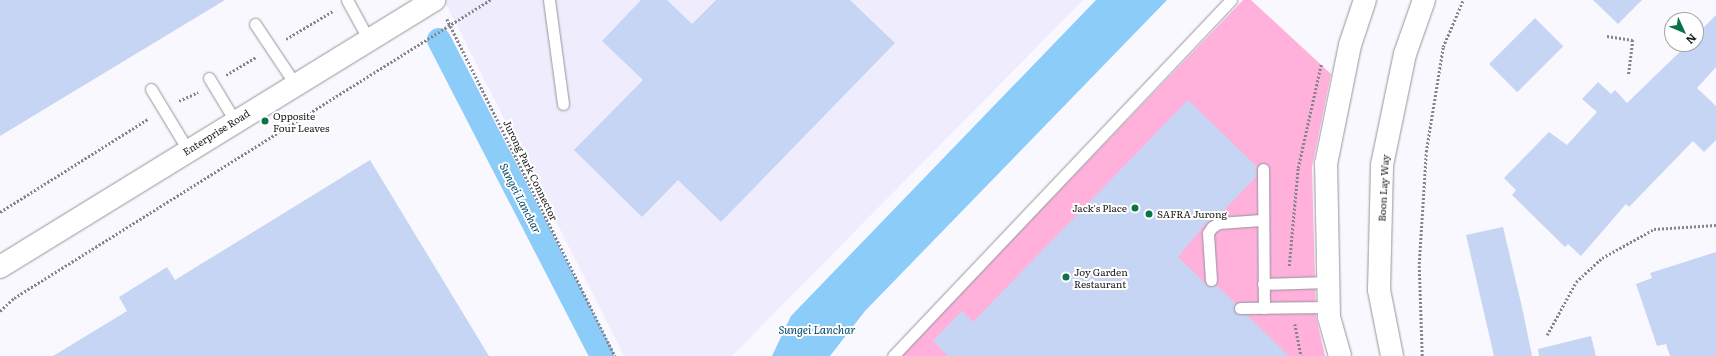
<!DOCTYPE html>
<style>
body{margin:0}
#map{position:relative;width:1716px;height:356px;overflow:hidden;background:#f9f8fe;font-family:Literata,serif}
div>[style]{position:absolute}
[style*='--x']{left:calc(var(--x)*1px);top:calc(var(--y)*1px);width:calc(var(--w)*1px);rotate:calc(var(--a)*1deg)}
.built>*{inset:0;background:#efedfd}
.green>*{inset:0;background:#ffb1dc}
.water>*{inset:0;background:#8bccf8}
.canal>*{height:24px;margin:-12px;padding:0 12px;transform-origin:12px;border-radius:12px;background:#8bccf8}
.building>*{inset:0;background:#c7d5f4;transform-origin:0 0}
.path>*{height:2.5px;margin-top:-1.25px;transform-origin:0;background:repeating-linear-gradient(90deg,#858489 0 2px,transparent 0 4px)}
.roads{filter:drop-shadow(0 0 1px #95949c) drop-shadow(0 0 1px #95949c)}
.lane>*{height:11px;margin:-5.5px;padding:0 5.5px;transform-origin:5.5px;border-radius:5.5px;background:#fff}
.street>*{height:22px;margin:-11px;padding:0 11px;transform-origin:11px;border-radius:11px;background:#fff}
.primary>*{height:22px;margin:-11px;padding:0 11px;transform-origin:11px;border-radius:11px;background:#fff}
.dots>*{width:11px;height:11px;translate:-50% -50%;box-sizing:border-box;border:2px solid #fff;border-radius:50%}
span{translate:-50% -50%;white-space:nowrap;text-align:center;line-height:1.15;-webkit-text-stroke:4px #fff;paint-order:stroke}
.poi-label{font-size:10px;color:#18181b}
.left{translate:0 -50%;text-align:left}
.right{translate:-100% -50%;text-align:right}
.street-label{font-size:10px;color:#18181b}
.water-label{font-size:11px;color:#034a6e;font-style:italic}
.north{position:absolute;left:1664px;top:12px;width:40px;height:40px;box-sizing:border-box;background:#fff;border:1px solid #a3a3a4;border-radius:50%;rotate:134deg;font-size:11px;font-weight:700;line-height:16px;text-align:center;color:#18181b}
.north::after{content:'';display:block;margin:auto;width:14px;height:18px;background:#0a7148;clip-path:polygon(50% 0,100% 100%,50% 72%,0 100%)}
</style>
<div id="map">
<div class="built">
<i style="clip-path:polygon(444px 0,1083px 0,732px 356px,624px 356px)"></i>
</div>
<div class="green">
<i style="clip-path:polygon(1243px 0,1251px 0,1331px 74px,1312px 167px,1316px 317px,1325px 356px,900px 356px)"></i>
</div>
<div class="water">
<i style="clip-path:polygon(1096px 0,1167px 0,865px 311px,830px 356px,772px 356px,791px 316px)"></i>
</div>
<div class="canal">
<i style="--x:439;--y:40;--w:356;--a:62.7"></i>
</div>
<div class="building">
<i style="clip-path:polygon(0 0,225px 0,0 136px)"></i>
<i style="clip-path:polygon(641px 0,667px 0,692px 24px,716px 0,850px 0,895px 43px,721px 222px,678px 180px,642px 217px,574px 150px,643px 80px,602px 41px)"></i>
<i style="clip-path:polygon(1593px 0,1642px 0,1618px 24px)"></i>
<i style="clip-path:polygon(1716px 15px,1716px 67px,1697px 88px,1716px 106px,1716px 140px,1704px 152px,1693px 141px,1629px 207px,1626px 204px,1581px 256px,1568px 244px,1565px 247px,1512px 195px,1516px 190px,1504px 178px,1549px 132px,1567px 145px,1597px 112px,1582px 99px,1598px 82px,1611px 94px,1615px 90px,1627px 103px,1688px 44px,1696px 44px,1696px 35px)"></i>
<i style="left:1535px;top:18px;width:40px;height:65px;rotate:45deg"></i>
<i style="clip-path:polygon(1188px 100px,1257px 167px,1256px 177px,1218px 216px,1206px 223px,1178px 257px,1208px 286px,1216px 285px,1235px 303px,1236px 314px,1247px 315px,1289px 356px,948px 356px,933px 341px,962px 311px,973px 322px)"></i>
<i style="clip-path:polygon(370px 160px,489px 356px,53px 356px,127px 311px,119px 297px,167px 267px,175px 280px)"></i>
<i style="clip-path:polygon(1503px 227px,1522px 307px,1532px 356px,1494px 356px,1466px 235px)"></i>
<i style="clip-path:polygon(1716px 252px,1716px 356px,1670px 356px,1666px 344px,1657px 346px,1636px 284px,1652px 278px,1650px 273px)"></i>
<i style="clip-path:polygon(1591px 336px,1596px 356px,1539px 356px,1538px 349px)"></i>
</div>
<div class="path">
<i style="--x:447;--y:19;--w:377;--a:63.5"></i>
<i style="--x:1607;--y:36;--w:26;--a:9"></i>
<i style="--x:1633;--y:40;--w:35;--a:97"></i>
<i style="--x:286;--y:39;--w:55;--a:-30.8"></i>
<i style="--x:226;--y:75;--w:35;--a:-31"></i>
<i style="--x:179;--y:101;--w:21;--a:-25"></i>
<i style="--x:0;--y:212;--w:176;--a:-32.2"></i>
<i style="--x:1289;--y:266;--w:98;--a:-84.8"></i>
<i style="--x:1298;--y:168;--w:107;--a:-77.5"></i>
<i style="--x:0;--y:311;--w:19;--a:-43"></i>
<i style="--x:14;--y:298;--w:562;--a:-32.05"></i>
<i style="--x:1295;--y:324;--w:33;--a:79"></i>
<i style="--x:1547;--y:335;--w:60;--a:-61.3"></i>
<i style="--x:1576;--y:282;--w:35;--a:-43"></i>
<i style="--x:1602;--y:258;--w:60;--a:-29.1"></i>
<i style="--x:1654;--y:229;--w:62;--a:-3.7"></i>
<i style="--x:1422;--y:356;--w:92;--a:-91.9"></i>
<i style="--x:1419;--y:264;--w:112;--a:-86.4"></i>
<i style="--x:1426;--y:152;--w:106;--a:-80.8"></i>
<i style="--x:1443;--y:47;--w:51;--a:-66.9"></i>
</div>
<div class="roads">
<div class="lane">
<i style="--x:347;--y:0;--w:46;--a:61.2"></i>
<i style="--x:549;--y:0;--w:105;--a:82.3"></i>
<i style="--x:255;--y:24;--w:72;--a:56.3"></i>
<i style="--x:209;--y:78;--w:50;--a:58.8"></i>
<i style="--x:151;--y:89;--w:71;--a:58.8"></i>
<i style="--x:1263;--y:169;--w:139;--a:89.6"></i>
<i style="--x:1211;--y:280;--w:47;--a:-93.7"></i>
<i style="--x:1208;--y:233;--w:7;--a:-56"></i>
<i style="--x:1212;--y:227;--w:8;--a:-30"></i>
<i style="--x:1219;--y:223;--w:42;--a:-4.1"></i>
<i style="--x:1263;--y:284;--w:66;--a:-1.7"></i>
<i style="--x:1240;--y:308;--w:89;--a:-0.6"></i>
<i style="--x:893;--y:356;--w:491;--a:-46.5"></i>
</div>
<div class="street">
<i style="--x:0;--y:267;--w:510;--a:-31.6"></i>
</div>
<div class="primary">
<i style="--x:1340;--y:356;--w:41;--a:-105.8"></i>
<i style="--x:1329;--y:317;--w:153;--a:-91.1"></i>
<i style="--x:1326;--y:164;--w:121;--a:-78.6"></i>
<i style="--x:1350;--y:45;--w:47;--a:-71.6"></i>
<i style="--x:1392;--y:356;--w:67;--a:-101.1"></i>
<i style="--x:1379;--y:290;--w:125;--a:-88.6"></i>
<i style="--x:1382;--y:165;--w:113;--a:-78.3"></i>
<i style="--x:1405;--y:54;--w:57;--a:-70.6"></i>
</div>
</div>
<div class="dots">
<i style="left:265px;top:121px;background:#0a7148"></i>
<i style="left:1135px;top:208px;background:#0a7148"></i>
<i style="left:1149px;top:214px;background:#0a7148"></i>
<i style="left:1066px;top:277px;background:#0a7148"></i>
</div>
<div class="poi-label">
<span class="left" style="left:273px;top:121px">Opposite<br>Four Leaves</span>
<span class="right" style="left:1127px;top:208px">Jack's Place</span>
<span class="left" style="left:1157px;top:214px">SAFRA Jurong</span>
<span class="left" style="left:1074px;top:277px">Joy Garden<br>Restaurant</span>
</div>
<div class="street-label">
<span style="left:216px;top:132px;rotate:-32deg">Enterprise Road</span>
<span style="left:531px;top:170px;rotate:64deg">Jurong Park Connector</span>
<span style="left:1383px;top:188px;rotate:-87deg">Boon Lay Way</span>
</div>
<div class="water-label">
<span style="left:521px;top:198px;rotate:63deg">Sungei Lanchar</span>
<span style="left:817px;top:329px">Sungei Lanchar</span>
</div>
<div class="north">N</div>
</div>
